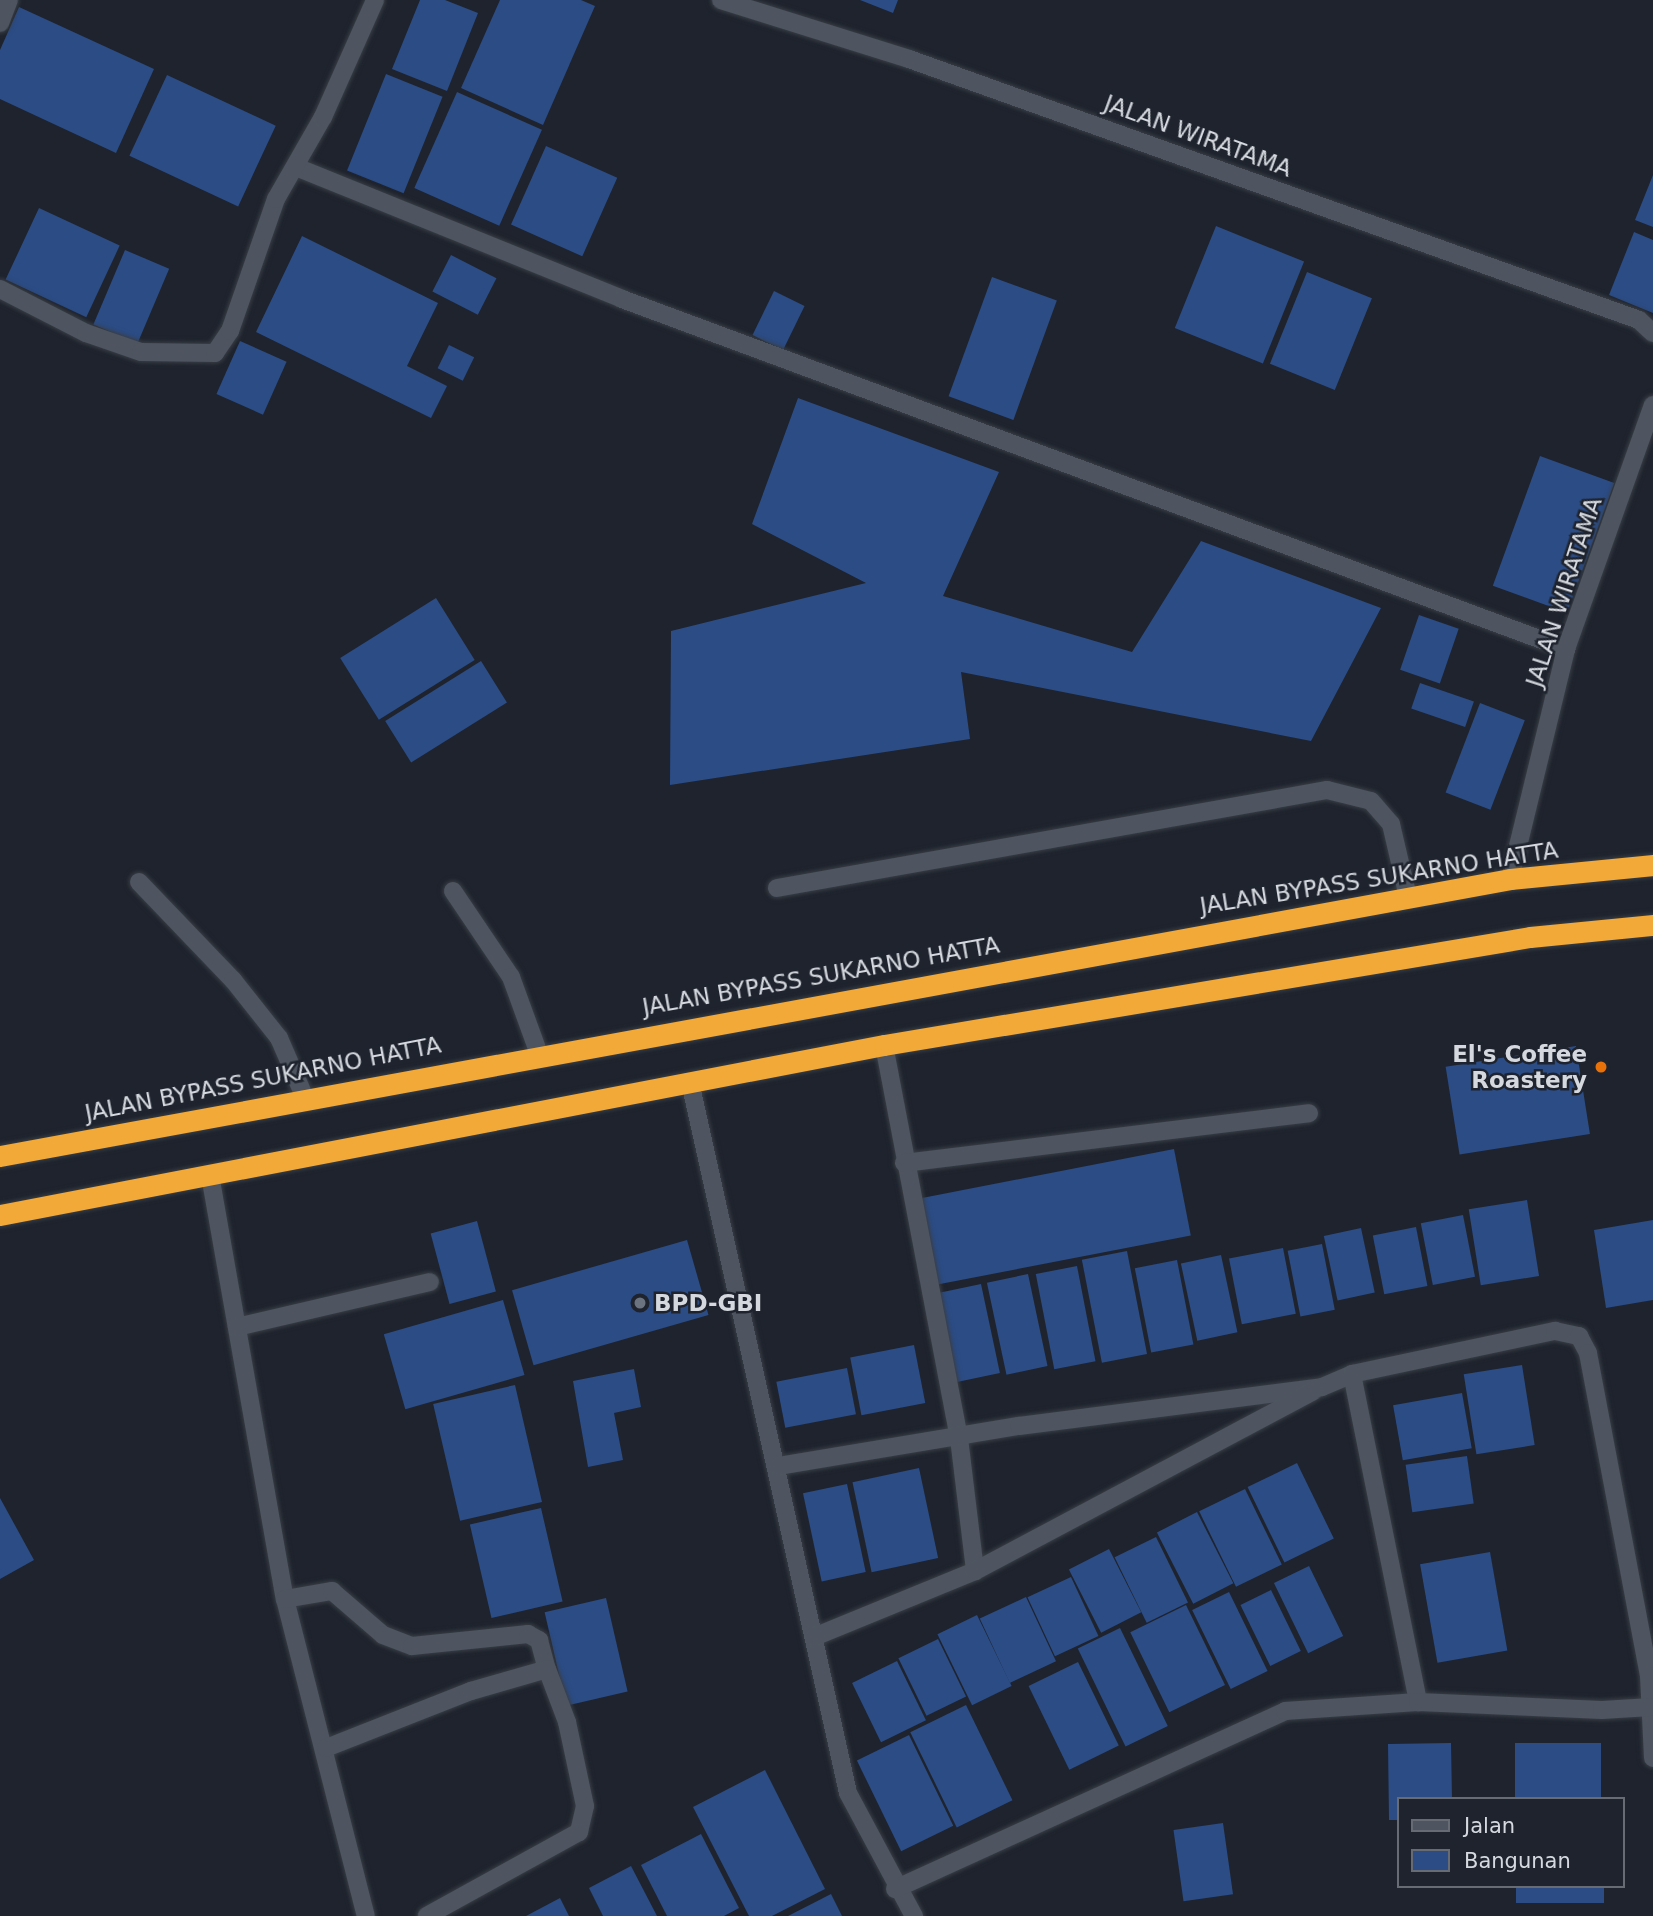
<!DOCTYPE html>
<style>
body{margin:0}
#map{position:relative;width:1653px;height:1916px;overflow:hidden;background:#1e232d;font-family:"DejaVu Sans",sans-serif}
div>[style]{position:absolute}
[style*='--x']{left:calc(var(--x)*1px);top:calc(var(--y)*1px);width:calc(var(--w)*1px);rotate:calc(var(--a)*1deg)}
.building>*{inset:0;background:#2b4c85;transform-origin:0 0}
.roads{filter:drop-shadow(0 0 2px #393e45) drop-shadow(0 0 2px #393e45)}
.lane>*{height:18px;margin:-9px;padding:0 9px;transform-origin:9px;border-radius:9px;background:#4e5560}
.street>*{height:18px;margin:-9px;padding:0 9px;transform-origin:9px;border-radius:9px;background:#4e5560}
.highway>*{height:21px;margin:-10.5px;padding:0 10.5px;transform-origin:10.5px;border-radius:10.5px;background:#f3a937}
.dots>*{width:19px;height:19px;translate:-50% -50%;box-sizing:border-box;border:4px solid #1e232d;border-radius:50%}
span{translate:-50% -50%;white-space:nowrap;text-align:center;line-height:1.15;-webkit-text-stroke:5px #1e232d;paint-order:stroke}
.street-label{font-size:23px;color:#d5d9df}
.poi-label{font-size:23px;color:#d5d9df;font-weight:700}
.right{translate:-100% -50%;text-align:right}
.left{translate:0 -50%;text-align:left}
.legend{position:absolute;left:1397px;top:1797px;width:228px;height:91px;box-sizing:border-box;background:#1e232d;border:2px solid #676c74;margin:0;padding:9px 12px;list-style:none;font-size:21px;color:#d5d9df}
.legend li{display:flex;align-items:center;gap:14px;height:35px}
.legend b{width:35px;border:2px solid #676c74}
</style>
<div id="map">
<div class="building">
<i style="clip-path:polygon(420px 0,445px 0,478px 13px,447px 91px,392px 69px)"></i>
<i style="clip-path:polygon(500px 0,581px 0,595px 6px,543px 125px,461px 88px)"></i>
<i style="clip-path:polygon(860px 0,898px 0,893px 13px)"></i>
<i style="clip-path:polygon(19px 7px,154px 69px,116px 153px,0 99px,0 50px)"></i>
<i style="left:386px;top:74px;width:61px;height:104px;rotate:22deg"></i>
<i style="left:167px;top:75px;width:120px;height:89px;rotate:25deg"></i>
<i style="left:457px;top:92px;width:93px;height:105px;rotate:24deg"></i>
<i style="left:546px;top:146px;width:78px;height:86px;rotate:24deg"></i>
<i style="clip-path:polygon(1653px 175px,1653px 227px,1635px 220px)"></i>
<i style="left:39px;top:208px;width:89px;height:79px;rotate:25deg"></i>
<i style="left:1216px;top:226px;width:95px;height:110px;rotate:22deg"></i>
<i style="clip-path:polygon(1634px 232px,1653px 240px,1653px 313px,1609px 295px)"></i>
<i style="clip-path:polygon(302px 236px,438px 303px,407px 366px,447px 386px,431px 418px,256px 332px)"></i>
<i style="left:125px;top:250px;width:48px;height:81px;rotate:23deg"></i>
<i style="left:451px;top:255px;width:51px;height:41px;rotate:27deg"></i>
<i style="left:1307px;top:272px;width:70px;height:99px;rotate:22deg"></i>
<i style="left:992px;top:277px;width:69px;height:127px;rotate:20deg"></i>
<i style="left:774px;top:291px;width:34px;height:49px;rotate:26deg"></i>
<i style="left:240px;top:341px;width:51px;height:58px;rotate:24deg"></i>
<i style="left:449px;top:345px;width:28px;height:26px;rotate:26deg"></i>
<i style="clip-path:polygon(798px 398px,999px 472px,943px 596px,1132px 652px,1201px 541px,1381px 608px,1311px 741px,961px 672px,970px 739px,670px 785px,671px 631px,866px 583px,752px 524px)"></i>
<i style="left:1540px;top:456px;width:79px;height:138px;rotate:20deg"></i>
<i style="left:436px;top:598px;width:73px;height:113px;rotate:58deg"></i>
<i style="left:1419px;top:615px;width:42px;height:58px;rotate:19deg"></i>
<i style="left:481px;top:661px;width:49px;height:113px;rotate:58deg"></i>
<i style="left:1420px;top:683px;width:57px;height:27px;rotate:19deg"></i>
<i style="left:1480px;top:703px;width:48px;height:96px;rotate:21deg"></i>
<i style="left:1576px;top:1046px;width:89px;height:132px;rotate:81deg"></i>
<i style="left:1174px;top:1149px;width:88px;height:258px;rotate:79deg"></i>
<i style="left:1527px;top:1200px;width:77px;height:59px;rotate:81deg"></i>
<i style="left:1463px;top:1215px;width:63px;height:43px;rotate:79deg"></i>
<i style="clip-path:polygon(1653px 1220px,1653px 1300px,1606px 1308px,1594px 1230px)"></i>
<i style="left:477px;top:1221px;width:73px;height:48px;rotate:75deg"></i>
<i style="left:1416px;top:1227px;width:60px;height:44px;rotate:79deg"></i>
<i style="left:1361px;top:1228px;width:66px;height:38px;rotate:78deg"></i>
<i style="left:687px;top:1240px;width:78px;height:182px;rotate:74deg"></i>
<i style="left:1322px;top:1244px;width:67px;height:35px;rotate:79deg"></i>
<i style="left:1283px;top:1248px;width:67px;height:55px;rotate:79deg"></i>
<i style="left:1127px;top:1251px;width:105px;height:46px;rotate:79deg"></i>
<i style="left:1221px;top:1255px;width:79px;height:41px;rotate:78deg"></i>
<i style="left:1177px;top:1260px;width:86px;height:43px;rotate:79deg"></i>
<i style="left:1077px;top:1266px;width:97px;height:42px;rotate:79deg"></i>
<i style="left:1028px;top:1274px;width:94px;height:42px;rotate:78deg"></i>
<i style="left:981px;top:1284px;width:91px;height:45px;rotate:78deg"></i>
<i style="left:503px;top:1300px;width:78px;height:124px;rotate:74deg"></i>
<i style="left:914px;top:1345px;width:59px;height:65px;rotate:79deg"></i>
<i style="left:1522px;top:1365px;width:81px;height:59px;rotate:81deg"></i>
<i style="left:847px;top:1368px;width:47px;height:72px;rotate:79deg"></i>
<i style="clip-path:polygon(634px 1369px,641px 1407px,614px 1413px,623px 1460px,588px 1467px,573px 1381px)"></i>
<i style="left:515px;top:1385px;width:120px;height:84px;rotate:77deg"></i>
<i style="left:1462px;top:1393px;width:56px;height:70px;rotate:80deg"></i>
<i style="left:1467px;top:1456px;width:48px;height:62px;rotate:82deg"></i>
<i style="left:1297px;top:1463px;width:84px;height:55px;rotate:64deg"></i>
<i style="left:919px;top:1468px;width:92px;height:68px;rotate:78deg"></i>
<i style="left:847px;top:1484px;width:90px;height:45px;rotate:78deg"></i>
<i style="left:1245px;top:1489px;width:84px;height:51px;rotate:64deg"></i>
<i style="clip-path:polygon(0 1498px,34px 1560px,0 1579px)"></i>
<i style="left:541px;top:1508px;width:96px;height:73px;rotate:77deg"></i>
<i style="left:1197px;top:1512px;width:80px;height:45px;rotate:63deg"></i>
<i style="left:1156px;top:1537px;width:73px;height:46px;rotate:64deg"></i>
<i style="left:1109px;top:1549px;width:71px;height:45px;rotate:63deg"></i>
<i style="left:1490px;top:1552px;width:100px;height:71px;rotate:80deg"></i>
<i style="left:1309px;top:1566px;width:78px;height:39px;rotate:64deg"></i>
<i style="left:1071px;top:1577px;width:65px;height:48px;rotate:65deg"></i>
<i style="left:1271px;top:1590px;width:68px;height:34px;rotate:64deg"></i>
<i style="left:1229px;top:1592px;width:88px;height:41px;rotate:64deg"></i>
<i style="left:1026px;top:1597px;width:71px;height:51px;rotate:65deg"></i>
<i style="left:606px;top:1598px;width:96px;height:63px;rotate:77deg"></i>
<i style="left:1186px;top:1605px;width:89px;height:62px;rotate:64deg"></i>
<i style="left:977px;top:1615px;width:79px;height:44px;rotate:64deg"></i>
<i style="left:1120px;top:1628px;width:109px;height:47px;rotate:64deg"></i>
<i style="left:938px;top:1639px;width:64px;height:44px;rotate:64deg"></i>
<i style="left:897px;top:1661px;width:66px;height:50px;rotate:64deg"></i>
<i style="left:1078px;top:1662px;width:93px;height:55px;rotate:64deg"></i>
<i style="left:966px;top:1705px;width:106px;height:62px;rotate:64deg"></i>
<i style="left:909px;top:1735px;width:101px;height:58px;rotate:64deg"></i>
<i style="clip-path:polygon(1451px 1743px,1452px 1799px,1399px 1799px,1399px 1820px,1389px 1820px,1388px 1744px)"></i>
<i style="left:1515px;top:1743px;width:86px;height:56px"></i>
<i style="clip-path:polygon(765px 1770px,825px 1889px,772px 1916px,749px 1916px,693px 1807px)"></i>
<i style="left:1223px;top:1823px;width:72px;height:50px;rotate:82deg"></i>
<i style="clip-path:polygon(701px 1834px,739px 1908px,724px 1916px,667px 1916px,641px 1865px)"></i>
<i style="clip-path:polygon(631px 1866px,657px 1916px,603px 1916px,589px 1888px)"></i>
<i style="left:1516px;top:1886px;width:88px;height:17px"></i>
<i style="clip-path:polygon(831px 1894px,842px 1916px,788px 1916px)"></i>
<i style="clip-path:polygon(560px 1898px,569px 1916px,526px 1916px)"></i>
</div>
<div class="roads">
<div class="lane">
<i style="--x:139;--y:882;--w:136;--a:46.2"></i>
<i style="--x:233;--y:980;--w:74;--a:51.6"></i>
<i style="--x:279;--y:1038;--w:65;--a:66.6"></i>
<i style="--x:777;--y:888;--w:559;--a:-10.1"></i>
<i style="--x:1327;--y:790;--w:45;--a:14"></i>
<i style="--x:1371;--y:801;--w:30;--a:49"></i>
<i style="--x:1391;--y:824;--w:75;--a:76.9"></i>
<i style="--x:453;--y:891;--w:104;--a:56"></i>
<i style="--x:511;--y:977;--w:82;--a:70"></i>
<i style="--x:210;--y:1175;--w:431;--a:80"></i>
<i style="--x:285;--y:1599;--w:327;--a:75.7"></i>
<i style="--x:237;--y:1327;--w:198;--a:-13.1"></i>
<i style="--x:285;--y:1599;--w:48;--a:-9.7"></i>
<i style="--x:332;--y:1591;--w:67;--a:40.8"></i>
<i style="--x:383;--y:1635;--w:31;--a:21"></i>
<i style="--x:412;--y:1646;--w:117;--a:-5.9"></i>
<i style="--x:528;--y:1634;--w:13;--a:29"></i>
<i style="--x:539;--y:1640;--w:30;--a:75"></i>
<i style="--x:326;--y:1748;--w:156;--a:-21.5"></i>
<i style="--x:471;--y:1691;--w:79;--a:-16.1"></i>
<i style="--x:547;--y:1669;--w:57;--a:69.3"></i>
<i style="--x:567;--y:1722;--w:86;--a:77.9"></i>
<i style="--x:585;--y:1806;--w:27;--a:103"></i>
<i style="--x:579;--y:1832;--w:174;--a:151.1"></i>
</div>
<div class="street">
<i style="--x:721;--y:0;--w:197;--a:17.4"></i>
<i style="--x:909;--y:59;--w:775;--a:19.67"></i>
<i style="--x:1639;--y:320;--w:19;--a:43"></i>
<i style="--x:0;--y:23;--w:25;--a:-69"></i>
<i style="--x:296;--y:167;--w:352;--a:22"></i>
<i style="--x:622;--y:299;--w:1007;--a:20.34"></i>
<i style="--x:0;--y:289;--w:97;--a:27.1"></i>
<i style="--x:86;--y:333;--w:58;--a:19.1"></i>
<i style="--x:141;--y:352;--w:74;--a:0.8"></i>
<i style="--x:215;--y:353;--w:27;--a:-56"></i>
<i style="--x:230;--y:331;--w:140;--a:-70.8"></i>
<i style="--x:276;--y:199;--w:95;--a:-60.2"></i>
<i style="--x:323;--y:117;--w:128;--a:-66"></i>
<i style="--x:1510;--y:879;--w:237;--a:-76.3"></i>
<i style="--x:1566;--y:649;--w:259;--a:-70.4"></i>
<i style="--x:884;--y:1045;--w:400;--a:79.2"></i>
<i style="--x:959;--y:1438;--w:134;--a:83.1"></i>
<i style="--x:690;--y:1082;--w:728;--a:77.47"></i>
<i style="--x:848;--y:1793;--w:140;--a:61.8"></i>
<i style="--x:904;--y:1163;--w:408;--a:-7"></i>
<i style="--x:1352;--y:1374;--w:208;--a:-12"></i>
<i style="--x:1555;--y:1331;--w:25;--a:12"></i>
<i style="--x:1579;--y:1336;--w:19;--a:62"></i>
<i style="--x:1588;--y:1353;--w:329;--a:79.3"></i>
<i style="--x:1649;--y:1676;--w:82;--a:87.2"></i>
<i style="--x:779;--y:1466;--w:243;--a:-9.5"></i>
<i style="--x:1019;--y:1426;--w:305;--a:-7.3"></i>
<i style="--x:1322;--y:1387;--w:33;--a:-23"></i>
<i style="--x:1352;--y:1374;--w:335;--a:78.6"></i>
<i style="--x:814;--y:1637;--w:174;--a:-22.3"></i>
<i style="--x:975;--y:1571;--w:383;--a:-28"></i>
<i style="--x:895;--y:1889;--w:429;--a:-24.5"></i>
<i style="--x:1285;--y:1711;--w:133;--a:-3.9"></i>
<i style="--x:1418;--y:1702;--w:184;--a:2.5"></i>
<i style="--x:1602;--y:1710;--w:49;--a:-3.5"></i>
</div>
<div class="highway">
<i style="--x:0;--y:1156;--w:1535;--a:-10.39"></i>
<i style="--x:1510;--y:879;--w:144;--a:-5.6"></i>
<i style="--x:0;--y:1215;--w:900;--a:-10.89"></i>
<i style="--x:884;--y:1045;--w:655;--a:-9.49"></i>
<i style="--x:1530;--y:937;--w:124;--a:-5.6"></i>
</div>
</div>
<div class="dots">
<i style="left:1601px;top:1067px;background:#e8710a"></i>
<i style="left:640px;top:1303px;background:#6b7280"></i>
</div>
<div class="street-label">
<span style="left:1198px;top:136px;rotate:20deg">JALAN WIRATAMA</span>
<span style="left:1564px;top:592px;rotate:-72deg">JALAN WIRATAMA</span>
<span style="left:1379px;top:878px;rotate:-9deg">JALAN BYPASS SUKARNO HATTA</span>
<span style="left:821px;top:976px;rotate:-10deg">JALAN BYPASS SUKARNO HATTA</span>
<span style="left:263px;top:1079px;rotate:-11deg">JALAN BYPASS SUKARNO HATTA</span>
</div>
<div class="poi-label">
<span class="right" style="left:1587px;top:1067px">El's Coffee<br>Roastery</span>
<span class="left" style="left:654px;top:1303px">BPD-GBI</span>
</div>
<ul class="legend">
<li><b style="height:9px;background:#4e5560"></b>Jalan</li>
<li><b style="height:19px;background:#2b4c85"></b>Bangunan</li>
</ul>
</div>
